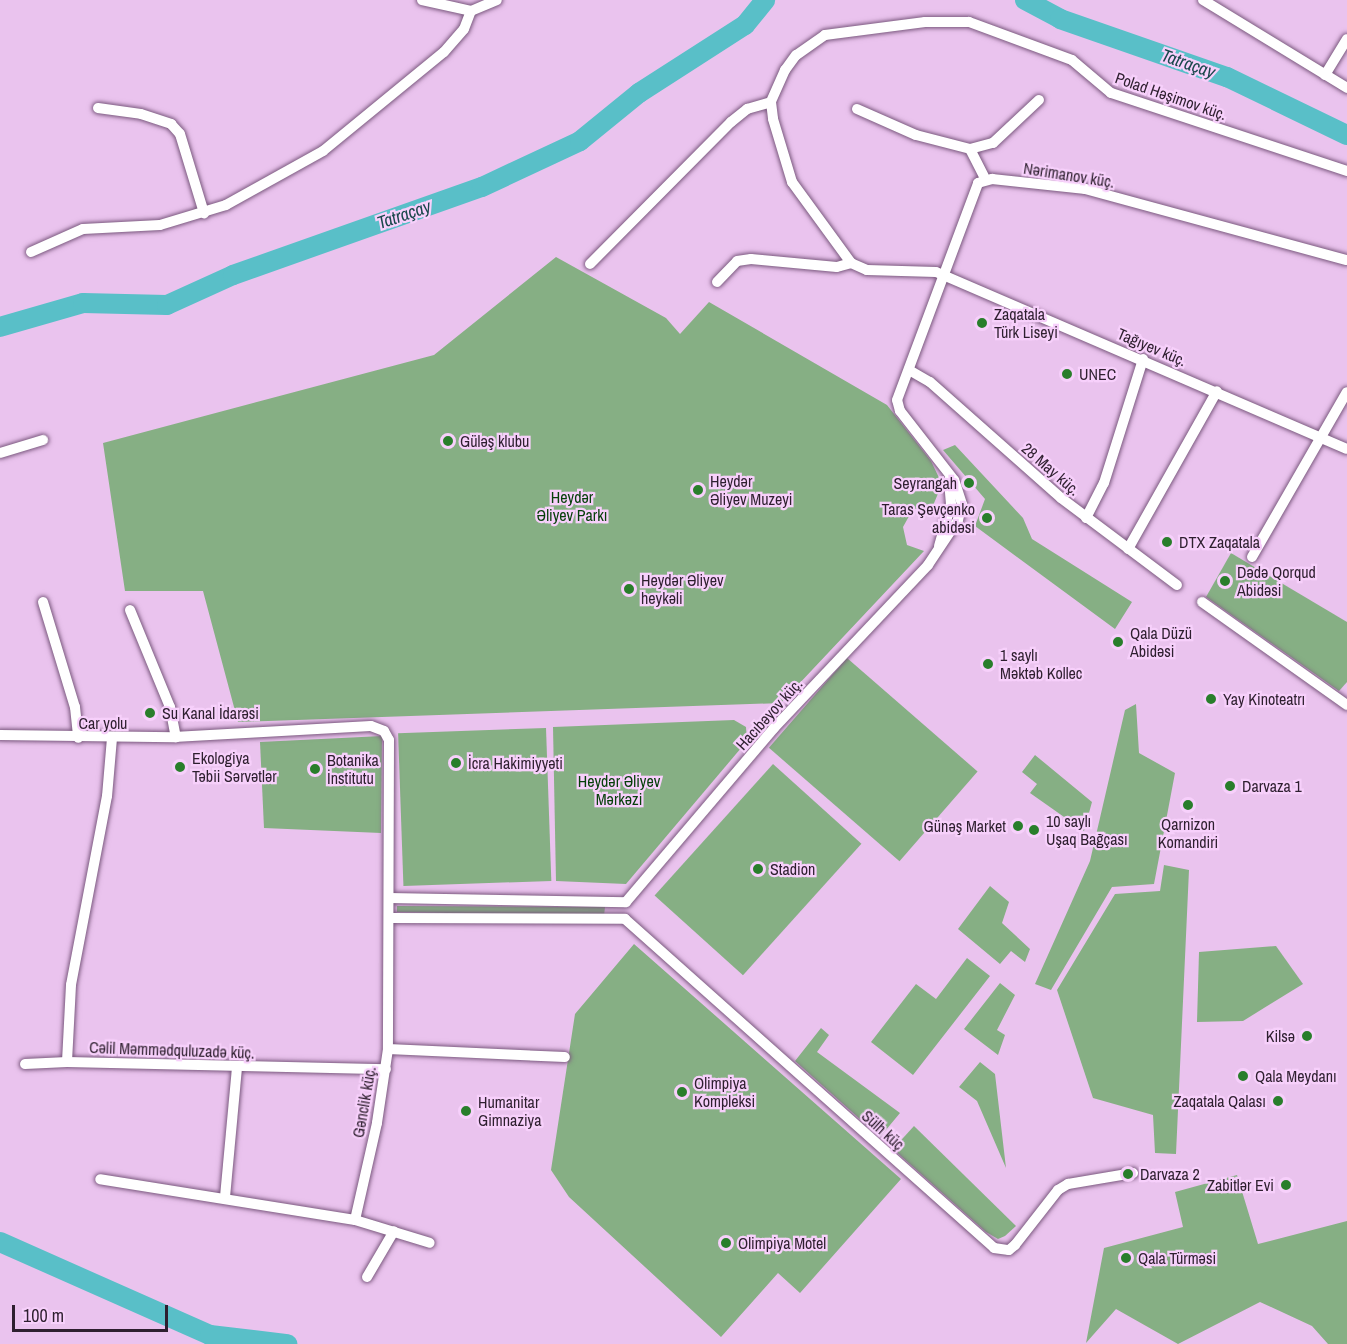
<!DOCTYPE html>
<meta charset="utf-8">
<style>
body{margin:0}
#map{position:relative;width:1347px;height:1344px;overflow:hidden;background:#eac3ee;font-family:"Archivo Narrow",sans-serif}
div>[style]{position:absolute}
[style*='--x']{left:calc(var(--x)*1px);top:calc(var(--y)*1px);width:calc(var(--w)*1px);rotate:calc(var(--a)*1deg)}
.green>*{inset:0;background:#86af84;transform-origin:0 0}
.river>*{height:20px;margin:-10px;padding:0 10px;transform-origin:10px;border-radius:10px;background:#59bfc8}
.roads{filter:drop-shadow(0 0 2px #7b597f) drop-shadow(0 0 2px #7b597f)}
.minor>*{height:10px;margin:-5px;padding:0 5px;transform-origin:5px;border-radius:5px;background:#fff}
.dots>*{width:16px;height:16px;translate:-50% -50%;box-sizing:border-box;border:3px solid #f7d0fb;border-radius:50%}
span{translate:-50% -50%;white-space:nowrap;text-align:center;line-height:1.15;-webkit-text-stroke:4.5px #f7d0fb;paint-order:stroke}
.street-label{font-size:16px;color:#2e1f2f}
.poi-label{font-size:16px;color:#2e1f2f}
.left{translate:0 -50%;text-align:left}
.right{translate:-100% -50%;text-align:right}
.park-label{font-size:16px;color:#06400a}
.water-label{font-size:18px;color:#1a484c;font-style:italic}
.scale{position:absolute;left:12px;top:1305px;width:156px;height:27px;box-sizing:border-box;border:3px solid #2e1f2f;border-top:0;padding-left:8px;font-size:18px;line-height:21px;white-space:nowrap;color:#2e1f2f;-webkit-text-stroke:4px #f7d0fb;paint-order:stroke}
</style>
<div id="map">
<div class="green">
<i style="clip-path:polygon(556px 257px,666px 318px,680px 334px,709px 302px,887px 405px,931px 461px,942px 484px,932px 508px,913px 509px,903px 527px,907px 545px,924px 551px,781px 703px,238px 722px,203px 591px,125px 591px,103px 443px,434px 355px)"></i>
<i style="clip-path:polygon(955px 445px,1023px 518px,1032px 539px,1132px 602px,1115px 629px,975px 526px,985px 499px,943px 450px)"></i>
<i style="clip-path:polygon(1231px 553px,1347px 622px,1347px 682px,1339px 691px,1206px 597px)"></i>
<i style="left:847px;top:658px;width:173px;height:119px;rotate:41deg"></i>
<i style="clip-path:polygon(1136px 704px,1139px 753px,1175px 773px,1154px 884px,1112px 887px,1051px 990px,1035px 984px,1090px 861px,1125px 710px)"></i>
<i style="clip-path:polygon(734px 720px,746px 727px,747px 741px,626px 884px,556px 881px,553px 727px)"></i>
<i style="left:546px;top:728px;width:153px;height:148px;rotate:88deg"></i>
<i style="clip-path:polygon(382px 736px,381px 833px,264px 828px,260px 742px)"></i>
<i style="clip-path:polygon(1035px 755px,1092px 802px,1084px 831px,1030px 793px,1037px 784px,1022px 772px)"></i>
<i style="left:773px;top:764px;width:119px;height:177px;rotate:42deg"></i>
<i style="clip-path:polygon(1164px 865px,1189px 870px,1176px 1154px,1155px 1153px,1153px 1115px,1093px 1098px,1057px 990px,1115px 894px,1160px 891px)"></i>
<i style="clip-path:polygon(990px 886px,1009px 902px,1002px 923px,1030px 949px,1025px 962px,1011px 951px,1000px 964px,958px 929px)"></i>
<i style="clip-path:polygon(397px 906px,605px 907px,604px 916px,397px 912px)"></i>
<i style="clip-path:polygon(634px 944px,901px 1179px,800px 1293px,778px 1273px,721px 1337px,569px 1197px,551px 1170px,575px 1014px)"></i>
<i style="clip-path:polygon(1276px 946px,1303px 984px,1243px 1021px,1197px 1022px,1199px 952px)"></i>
<i style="clip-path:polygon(967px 958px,990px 976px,913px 1075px,871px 1042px,916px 984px,936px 999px)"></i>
<i style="clip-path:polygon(1000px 983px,1015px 995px,997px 1030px,1005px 1035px,998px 1055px,964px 1029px)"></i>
<i style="clip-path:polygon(821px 1028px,829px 1035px,817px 1052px,900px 1113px,880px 1137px,795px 1061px)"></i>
<i style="clip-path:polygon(980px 1062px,995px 1074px,1006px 1168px,977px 1101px,959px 1087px)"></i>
<i style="clip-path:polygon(914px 1126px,1016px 1226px,1005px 1236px,998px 1239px,986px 1232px,893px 1149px)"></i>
<i style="clip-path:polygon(1237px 1175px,1258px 1244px,1347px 1221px,1347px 1344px,1328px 1344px,1312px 1326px,1260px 1302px,1178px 1344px,1116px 1309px,1086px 1343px,1104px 1248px,1183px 1227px,1175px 1192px)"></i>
</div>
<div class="river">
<i style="--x:1025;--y:0;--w:40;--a:28"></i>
<i style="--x:1060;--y:19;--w:177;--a:19.2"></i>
<i style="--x:1227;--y:77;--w:133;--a:25.8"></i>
<i style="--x:0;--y:327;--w:86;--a:-16.1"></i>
<i style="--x:83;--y:303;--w:84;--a:1.4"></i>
<i style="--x:167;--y:305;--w:72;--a:-24.4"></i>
<i style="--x:233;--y:275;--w:264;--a:-19.5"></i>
<i style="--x:482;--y:187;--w:108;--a:-25.1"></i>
<i style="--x:580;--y:141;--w:76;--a:-39.1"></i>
<i style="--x:639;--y:93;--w:126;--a:-32.7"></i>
<i style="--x:745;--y:25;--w:32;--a:-51"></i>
<i style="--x:0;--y:1242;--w:230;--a:23.9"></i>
<i style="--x:210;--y:1335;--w:78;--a:6.7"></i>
</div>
<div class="roads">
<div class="minor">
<i style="--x:422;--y:0;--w:50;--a:12.7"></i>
<i style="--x:471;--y:11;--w:28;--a:-23"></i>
<i style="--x:1203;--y:0;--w:169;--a:31.4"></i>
<i style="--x:1325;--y:75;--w:42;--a:-58.6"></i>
<i style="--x:98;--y:108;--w:43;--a:7.9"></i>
<i style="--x:141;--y:114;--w:32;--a:18"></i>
<i style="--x:171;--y:124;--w:13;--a:48"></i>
<i style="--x:180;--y:134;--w:83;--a:73.1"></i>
<i style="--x:857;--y:109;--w:64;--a:23.8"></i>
<i style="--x:916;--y:135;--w:56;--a:14.5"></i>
<i style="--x:970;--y:149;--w:24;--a:-15"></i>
<i style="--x:993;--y:143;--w:63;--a:-43.1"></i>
<i style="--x:970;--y:149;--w:34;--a:63"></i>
<i style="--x:1347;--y:171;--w:249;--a:-161.7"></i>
<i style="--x:1111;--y:93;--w:51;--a:-139.8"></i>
<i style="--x:1072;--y:60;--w:110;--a:-159.7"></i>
<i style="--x:969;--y:22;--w:44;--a:180"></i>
<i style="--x:925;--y:22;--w:101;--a:172.6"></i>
<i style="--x:825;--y:35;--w:35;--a:145"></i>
<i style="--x:796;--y:55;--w:19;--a:126"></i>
<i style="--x:785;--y:70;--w:35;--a:114"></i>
<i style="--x:771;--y:102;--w:17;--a:83"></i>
<i style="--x:773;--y:119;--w:66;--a:73.2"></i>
<i style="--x:792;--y:182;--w:100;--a:53.9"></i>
<i style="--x:851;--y:263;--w:17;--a:24"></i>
<i style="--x:867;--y:270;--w:69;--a:1.7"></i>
<i style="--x:936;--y:272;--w:447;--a:23.3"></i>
<i style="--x:31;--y:252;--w:57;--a:-23.9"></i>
<i style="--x:83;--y:229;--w:77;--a:-3"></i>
<i style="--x:160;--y:225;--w:69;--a:-16.9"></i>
<i style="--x:226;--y:205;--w:111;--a:-29.1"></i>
<i style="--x:323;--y:151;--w:156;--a:-39.3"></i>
<i style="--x:444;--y:52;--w:30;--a:-49"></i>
<i style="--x:464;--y:29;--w:19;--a:-69"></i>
<i style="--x:590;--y:264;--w:200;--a:-45.2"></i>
<i style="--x:731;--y:122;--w:21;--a:-39"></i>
<i style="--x:747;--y:109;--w:25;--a:-16"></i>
<i style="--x:717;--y:282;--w:29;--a:-46"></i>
<i style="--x:737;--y:261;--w:14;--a:-8"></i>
<i style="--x:751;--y:259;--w:86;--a:5.3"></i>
<i style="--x:837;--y:267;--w:15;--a:-16"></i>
<i style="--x:909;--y:370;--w:24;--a:30"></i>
<i style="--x:930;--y:382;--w:175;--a:41.5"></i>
<i style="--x:1061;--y:498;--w:145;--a:36.9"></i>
<i style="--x:0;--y:453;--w:45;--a:-16.8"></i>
<i style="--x:1086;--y:518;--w:39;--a:-63"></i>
<i style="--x:1104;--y:483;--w:130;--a:-72.5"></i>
<i style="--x:939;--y:546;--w:44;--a:-74.1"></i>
<i style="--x:951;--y:504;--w:24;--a:-95"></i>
<i style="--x:1128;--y:549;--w:181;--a:-60.6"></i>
<i style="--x:1252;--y:557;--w:190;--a:-60.1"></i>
<i style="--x:43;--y:602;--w:110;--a:73.1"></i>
<i style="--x:75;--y:707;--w:31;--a:84"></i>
<i style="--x:1202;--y:602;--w:178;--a:35.4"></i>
<i style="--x:130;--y:610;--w:105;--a:67.6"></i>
<i style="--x:170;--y:707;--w:31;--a:79"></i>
<i style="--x:0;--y:735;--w:174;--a:0.7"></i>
<i style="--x:174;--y:737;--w:197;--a:-3.2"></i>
<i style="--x:371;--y:726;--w:14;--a:21"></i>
<i style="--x:384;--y:731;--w:10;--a:61"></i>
<i style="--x:389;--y:740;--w:309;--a:90.2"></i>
<i style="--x:388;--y:1049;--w:75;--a:98.5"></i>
<i style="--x:377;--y:1123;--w:99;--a:102.8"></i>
<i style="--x:355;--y:1220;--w:258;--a:-170.9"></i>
<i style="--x:112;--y:738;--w:58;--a:94.9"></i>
<i style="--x:107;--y:796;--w:192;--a:100.8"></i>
<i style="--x:71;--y:985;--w:77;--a:93"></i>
<i style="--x:67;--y:1062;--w:319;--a:1.3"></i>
<i style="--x:389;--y:898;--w:237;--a:1"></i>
<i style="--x:626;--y:902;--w:228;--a:-49.6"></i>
<i style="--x:774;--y:728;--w:224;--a:-46.6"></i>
<i style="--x:928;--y:565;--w:54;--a:-56.3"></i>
<i style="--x:958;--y:520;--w:16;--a:-76"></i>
<i style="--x:962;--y:504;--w:25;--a:-108"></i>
<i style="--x:954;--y:480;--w:88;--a:-128"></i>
<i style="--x:900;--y:411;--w:11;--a:-105"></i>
<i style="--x:897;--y:400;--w:232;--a:-69.5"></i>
<i style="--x:978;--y:183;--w:15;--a:-16"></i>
<i style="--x:992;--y:179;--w:94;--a:6.1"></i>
<i style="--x:1085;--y:189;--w:271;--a:15.2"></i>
<i style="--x:389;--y:918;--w:236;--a:0.2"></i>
<i style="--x:625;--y:919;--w:494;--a:41.7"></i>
<i style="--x:994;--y:1248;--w:15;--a:8"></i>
<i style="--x:1009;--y:1250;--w:8;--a:-40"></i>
<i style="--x:1015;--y:1245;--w:70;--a:-52"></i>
<i style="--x:1058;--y:1190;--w:12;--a:-31"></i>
<i style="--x:1068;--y:1184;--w:66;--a:-9.6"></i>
<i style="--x:388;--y:1049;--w:177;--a:2.6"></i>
<i style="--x:25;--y:1064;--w:42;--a:-2.7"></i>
<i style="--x:225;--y:1197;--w:130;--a:-84.7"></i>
<i style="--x:355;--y:1220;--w:78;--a:17"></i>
<i style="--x:367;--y:1277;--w:53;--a:-59.6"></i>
</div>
</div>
<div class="dots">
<i style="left:982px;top:323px;background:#297e2b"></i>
<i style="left:1067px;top:374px;background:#297e2b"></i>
<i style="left:448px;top:441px;background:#297e2b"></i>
<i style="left:969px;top:483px;background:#297e2b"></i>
<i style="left:698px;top:490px;background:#297e2b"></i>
<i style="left:987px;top:518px;background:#297e2b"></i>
<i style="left:1167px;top:542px;background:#297e2b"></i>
<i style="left:1225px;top:581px;background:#297e2b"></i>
<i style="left:629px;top:589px;background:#297e2b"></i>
<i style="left:1118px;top:642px;background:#297e2b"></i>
<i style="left:988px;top:664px;background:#297e2b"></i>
<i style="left:1211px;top:699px;background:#297e2b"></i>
<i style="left:150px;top:713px;background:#297e2b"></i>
<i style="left:456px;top:763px;background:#297e2b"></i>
<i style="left:180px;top:767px;background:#297e2b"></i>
<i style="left:315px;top:769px;background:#297e2b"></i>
<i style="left:1230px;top:786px;background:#297e2b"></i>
<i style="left:1188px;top:805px;background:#297e2b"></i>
<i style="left:1018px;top:826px;background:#297e2b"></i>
<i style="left:1034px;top:830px;background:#297e2b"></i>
<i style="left:758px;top:869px;background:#297e2b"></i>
<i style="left:1307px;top:1036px;background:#297e2b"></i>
<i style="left:1243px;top:1076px;background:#297e2b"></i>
<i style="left:682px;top:1092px;background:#297e2b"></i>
<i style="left:1278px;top:1101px;background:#297e2b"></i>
<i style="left:466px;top:1111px;background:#297e2b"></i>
<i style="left:1128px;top:1174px;background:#297e2b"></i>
<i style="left:1286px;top:1185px;background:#297e2b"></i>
<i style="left:726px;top:1243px;background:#297e2b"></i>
<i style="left:1126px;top:1258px;background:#297e2b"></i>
</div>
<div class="street-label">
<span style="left:1171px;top:96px;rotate:19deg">Polad Həşimov küç.</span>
<span style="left:1069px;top:175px;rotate:9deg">Nərimanov küç.</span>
<span style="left:1152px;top:347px;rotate:23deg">Tağıyev küç.</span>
<span style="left:1051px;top:469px;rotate:41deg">28 May küç.</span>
<span style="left:769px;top:714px;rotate:-48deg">Hacıbəyov küç.</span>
<span style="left:103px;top:723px">Car yolu</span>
<span style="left:172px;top:1050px;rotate:2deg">Cəlil Məmmədquluzadə küç.</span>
<span style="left:364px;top:1102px;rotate:-80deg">Gənclik küç.</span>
<span style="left:883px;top:1130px;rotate:42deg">Sülh küç</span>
</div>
<div class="poi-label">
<span class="left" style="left:994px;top:323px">Zaqatala<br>Türk Liseyi</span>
<span class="left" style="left:1079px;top:374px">UNEC</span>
<span class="left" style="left:460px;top:441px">Güləş klubu</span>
<span class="left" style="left:710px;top:490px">Heydər<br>Əliyev Muzeyi</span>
<span class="right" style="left:957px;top:483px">Seyrangah</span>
<span class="right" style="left:975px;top:518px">Taras Şevçenko<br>abidəsi</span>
<span class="left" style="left:1179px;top:542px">DTX Zaqatala</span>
<span class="left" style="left:1237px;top:581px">Dədə Qorqud<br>Abidəsi</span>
<span class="left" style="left:641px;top:589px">Heydər Əliyev<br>heykəli</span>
<span class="left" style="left:1130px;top:642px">Qala Düzü<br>Abidəsi</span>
<span class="left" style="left:1000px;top:664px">1 saylı<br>Məktəb Kollec</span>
<span class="left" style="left:1223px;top:699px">Yay Kinoteatrı</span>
<span class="left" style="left:162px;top:713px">Su Kanal İdarəsi</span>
<span class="left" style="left:192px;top:767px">Ekologiya<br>Təbii Sərvətlər</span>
<span class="left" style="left:327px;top:769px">Botanika<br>İnstitutu</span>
<span class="left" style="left:468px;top:763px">İcra Hakimiyyəti</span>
<span class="left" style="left:1242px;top:786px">Darvaza 1</span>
<span class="left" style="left:1046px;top:830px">10 saylı<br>Uşaq Bağçası</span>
<span style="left:1188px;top:833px">Qarnizon<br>Komandiri</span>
<span class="right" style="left:1006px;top:826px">Günəş Market</span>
<span class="left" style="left:770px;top:869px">Stadion</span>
<span class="right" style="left:1295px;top:1036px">Kilsə</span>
<span class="left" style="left:1255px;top:1076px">Qala Meydanı</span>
<span class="left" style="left:694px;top:1092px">Olimpiya<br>Kompleksi</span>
<span class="right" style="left:1266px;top:1101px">Zaqatala Qalası</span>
<span class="left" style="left:478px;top:1111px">Humanitar<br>Gimnaziya</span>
<span class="left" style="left:1140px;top:1174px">Darvaza 2</span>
<span class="right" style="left:1274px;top:1185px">Zabitlər Evi</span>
<span class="left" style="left:738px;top:1243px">Olimpiya Motel</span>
<span class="left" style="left:1138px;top:1258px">Qala Türməsi</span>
</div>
<div class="park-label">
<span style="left:572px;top:506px">Heydər<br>Əliyev Parkı</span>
<span style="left:619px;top:790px">Heydər Əliyev<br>Mərkəzi</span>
</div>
<div class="water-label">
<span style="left:1188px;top:64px;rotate:19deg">Tatraçay</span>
<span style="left:404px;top:215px;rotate:-19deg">Tatraçay</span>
</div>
<div class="scale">100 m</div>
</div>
